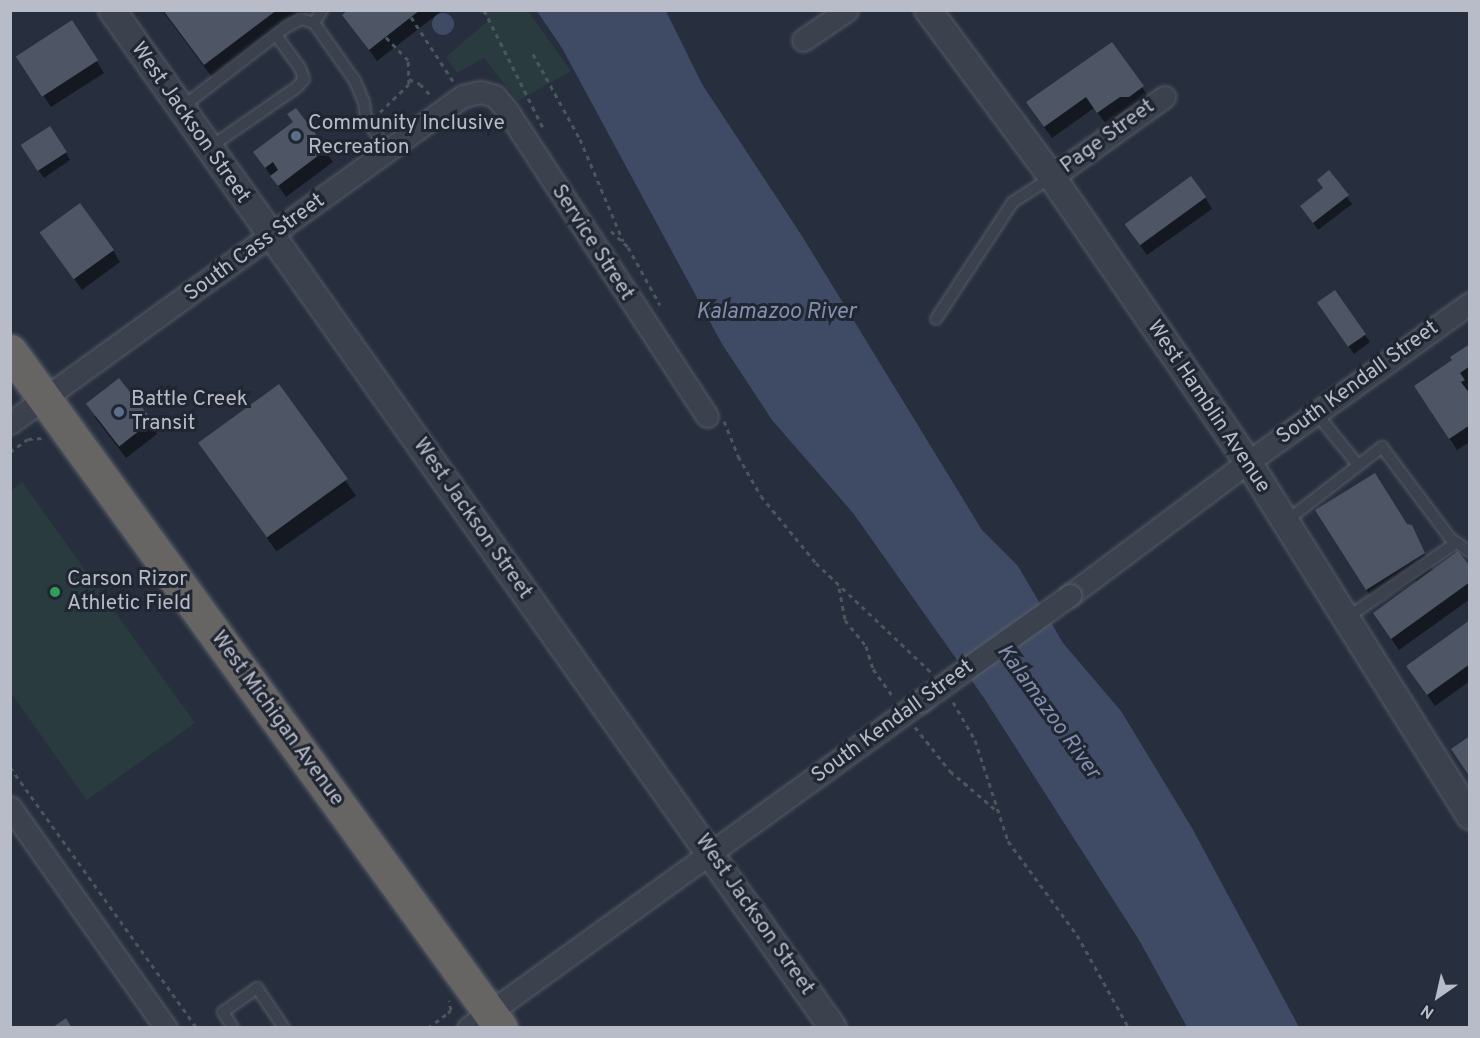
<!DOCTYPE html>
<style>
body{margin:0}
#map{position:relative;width:1480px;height:1038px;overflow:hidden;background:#272e3d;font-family:Overpass,sans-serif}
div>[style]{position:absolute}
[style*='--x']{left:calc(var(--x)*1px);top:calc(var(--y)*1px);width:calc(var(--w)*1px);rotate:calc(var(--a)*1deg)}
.green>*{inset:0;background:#2a3b3f}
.water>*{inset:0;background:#3f4b64}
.round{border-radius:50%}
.shadow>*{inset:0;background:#0007;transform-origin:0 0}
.building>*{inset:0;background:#4e5565;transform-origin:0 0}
.path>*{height:3px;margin-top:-1.5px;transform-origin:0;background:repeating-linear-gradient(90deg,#49585d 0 4.5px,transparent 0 9px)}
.roads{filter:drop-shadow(0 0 2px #565c68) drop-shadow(0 0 2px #565c68)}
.service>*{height:10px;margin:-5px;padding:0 5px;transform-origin:5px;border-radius:5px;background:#3b414d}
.minor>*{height:21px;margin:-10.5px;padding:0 10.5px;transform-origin:10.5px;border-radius:10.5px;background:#3b414d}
.tertiary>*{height:26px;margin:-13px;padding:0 13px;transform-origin:13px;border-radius:13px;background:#3b414d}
.trunk>*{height:33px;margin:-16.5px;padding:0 16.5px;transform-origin:16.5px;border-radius:16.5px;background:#666563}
.bridges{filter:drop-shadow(0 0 2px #565c68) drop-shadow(0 0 2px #565c68)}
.minor-bridge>*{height:21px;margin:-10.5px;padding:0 10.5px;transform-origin:10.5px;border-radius:10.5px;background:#3b414d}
.dots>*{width:16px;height:16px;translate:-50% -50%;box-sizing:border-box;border:3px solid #202632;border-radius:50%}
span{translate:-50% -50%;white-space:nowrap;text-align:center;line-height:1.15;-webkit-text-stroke:6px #202632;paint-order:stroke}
.street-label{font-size:21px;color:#b7bcc8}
.poi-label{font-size:21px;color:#b7bcc8}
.left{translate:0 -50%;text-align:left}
.water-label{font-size:22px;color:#828fac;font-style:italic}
.frame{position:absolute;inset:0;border:12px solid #b7bcc8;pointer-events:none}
.north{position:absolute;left:1408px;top:966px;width:60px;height:60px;-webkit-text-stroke:4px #202632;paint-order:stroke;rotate:214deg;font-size:16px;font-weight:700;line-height:24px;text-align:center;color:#b7bcc8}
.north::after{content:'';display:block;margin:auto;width:21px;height:27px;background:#b7bcc8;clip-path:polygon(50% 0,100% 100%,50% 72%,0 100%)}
</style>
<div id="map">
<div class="green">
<i style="clip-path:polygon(478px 11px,528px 11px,571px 71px,518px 101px,484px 58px,457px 73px,446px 57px,490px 19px)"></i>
<i style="clip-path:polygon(22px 482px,195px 723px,87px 800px,11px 693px,11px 491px)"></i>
</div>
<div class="water">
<i style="clip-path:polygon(537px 11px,666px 11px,702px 84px,802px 236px,982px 530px,1018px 566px,1063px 643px,1121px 711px,1192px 828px,1299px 1027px,1187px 1027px,1139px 940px,984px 698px,853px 513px,772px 420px,722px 344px,562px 48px)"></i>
<i class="round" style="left:432px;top:13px;width:22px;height:22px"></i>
</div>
<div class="shadow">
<i style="clip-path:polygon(162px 10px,308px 10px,214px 80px)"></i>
<i style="clip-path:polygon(350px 10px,443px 10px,377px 61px,344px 15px)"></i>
<i style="clip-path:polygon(72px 22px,104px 73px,51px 107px,25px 68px)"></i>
<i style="clip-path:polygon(1112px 44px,1150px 99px,1136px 109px,1127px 109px,1106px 124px,1094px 108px,1052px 138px,1035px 115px)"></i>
<i style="clip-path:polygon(296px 110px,333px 162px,286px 197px,255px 153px,294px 123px)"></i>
<i style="clip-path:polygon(66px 153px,70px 160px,44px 178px,27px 154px)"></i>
<i style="clip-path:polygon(1329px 172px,1352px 204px,1318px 230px,1302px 206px,1324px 189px)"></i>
<i style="clip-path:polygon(1205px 197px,1212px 209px,1147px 255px,1133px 236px)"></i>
<i style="clip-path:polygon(42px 233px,113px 250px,120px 262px,82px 290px)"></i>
<i style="clip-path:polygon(1335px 292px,1370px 342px,1354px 354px,1323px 311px)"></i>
<i style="clip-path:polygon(1470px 347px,1470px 383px,1467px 385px,1470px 390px,1470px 442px,1457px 450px,1416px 387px)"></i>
<i style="left:279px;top:386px;width:134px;height:97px;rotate:55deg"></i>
<i style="clip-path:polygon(94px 416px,150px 422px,157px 434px,126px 458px)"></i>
<i style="clip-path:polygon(1406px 525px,1411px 526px,1433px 571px,1470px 569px,1470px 599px,1399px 650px,1374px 614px,1417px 583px,1416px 580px,1376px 605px,1327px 526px)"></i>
<i style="clip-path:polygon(1470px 622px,1470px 681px,1435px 706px,1408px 667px)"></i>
</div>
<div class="building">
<i style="clip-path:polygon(163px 10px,277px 10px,204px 65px)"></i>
<i style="clip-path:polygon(348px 10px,420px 10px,369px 50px,342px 15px)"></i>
<i style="left:72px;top:20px;width:48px;height:67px;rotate:57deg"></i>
<i style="clip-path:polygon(1112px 42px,1144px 86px,1129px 97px,1120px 97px,1097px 113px,1086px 97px,1044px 127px,1026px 102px)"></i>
<i style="clip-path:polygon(296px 108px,327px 149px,278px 186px,270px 176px,278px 170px,273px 162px,265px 168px,253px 152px,293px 122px,287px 114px)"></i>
<i style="left:50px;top:126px;width:31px;height:35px;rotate:57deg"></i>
<i style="clip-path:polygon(1329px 170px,1349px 195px,1313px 223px,1300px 206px,1323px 188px,1317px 180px)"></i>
<i style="left:1191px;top:176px;width:26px;height:82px;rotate:54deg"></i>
<i style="left:80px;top:203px;width:58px;height:50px;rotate:54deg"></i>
<i style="left:1335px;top:290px;width:54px;height:22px;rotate:55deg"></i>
<i style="clip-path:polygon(1470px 344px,1470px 366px,1460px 373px,1465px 380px,1461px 382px,1470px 394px,1470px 425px,1449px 439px,1414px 386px,1452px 360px,1450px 357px)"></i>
<i style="left:119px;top:378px;width:54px;height:42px;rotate:52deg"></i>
<i style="left:279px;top:384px;width:117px;height:100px;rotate:54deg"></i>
<i style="clip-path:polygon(1375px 473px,1407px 524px,1412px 525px,1425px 553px,1366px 590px,1315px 510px)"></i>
<i style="clip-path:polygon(1458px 551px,1470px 566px,1470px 582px,1391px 639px,1373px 613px)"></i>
<i style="clip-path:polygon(1470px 620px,1470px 664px,1427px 695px,1406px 666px)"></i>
<i style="clip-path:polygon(1470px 736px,1470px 777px,1451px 749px)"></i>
<i style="clip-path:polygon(66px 1018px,72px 1028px,52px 1028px)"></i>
</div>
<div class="path">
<i style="--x:484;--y:10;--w:132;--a:63.4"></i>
<i style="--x:411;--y:17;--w:77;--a:56.7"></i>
<i style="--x:533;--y:54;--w:97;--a:61.1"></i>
<i style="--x:580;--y:139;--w:111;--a:67.1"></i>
<i style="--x:409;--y:79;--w:12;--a:24"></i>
<i style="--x:420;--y:84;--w:16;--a:47"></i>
<i style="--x:380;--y:112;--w:40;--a:-44"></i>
<i style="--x:409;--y:84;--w:24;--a:-92"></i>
<i style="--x:408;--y:60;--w:32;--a:-134"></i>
<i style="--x:611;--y:231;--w:23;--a:43"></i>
<i style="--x:628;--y:247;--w:66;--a:61.1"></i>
<i style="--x:724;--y:421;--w:38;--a:68"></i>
<i style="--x:738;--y:456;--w:46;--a:60.1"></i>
<i style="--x:761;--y:496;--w:87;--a:50.6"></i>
<i style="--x:816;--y:563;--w:158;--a:43.5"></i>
<i style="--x:10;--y:452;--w:22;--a:-36"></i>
<i style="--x:28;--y:439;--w:15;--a:-4"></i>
<i style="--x:839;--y:588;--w:33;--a:79"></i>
<i style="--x:845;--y:620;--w:33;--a:51"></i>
<i style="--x:866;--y:646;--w:24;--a:73"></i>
<i style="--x:873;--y:669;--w:36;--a:54"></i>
<i style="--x:953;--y:702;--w:44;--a:59.9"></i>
<i style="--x:975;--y:740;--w:106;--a:71.9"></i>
<i style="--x:1008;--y:841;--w:117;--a:53.7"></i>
<i style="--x:1077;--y:935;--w:107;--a:60.8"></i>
<i style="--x:915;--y:727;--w:56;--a:51.5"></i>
<i style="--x:950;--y:771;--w:60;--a:40.3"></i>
<i style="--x:10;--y:767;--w:321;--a:54.4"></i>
<i style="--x:428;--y:1028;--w:25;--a:-37"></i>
<i style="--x:448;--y:1013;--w:4;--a:-45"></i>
<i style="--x:451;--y:1010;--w:10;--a:-101"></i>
</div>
<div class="roads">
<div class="service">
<i style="--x:314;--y:23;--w:15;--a:-58"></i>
<i style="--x:181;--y:108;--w:133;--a:-37.6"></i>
<i style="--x:286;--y:27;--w:17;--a:-28"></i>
<i style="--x:301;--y:19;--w:14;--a:17"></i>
<i style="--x:314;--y:23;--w:71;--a:54.7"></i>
<i style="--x:355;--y:81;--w:23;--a:67"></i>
<i style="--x:364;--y:102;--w:16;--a:83"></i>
<i style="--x:366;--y:118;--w:40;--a:57.1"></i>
<i style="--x:209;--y:148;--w:107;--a:-34.7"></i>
<i style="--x:297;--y:87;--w:11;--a:-49"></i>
<i style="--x:304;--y:79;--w:12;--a:-110"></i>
<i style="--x:300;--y:68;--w:41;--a:-126"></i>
<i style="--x:936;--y:319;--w:140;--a:-56.7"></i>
<i style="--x:1013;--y:202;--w:46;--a:-32.7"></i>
<i style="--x:1316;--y:413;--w:67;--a:51.1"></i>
<i style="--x:1285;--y:522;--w:123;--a:-37.7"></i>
<i style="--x:1382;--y:447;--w:114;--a:53.2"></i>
<i style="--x:1450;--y:538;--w:24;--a:35"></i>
<i style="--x:1345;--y:619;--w:135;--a:-34.4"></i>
<i style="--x:233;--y:1028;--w:19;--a:-122"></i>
<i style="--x:223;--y:1012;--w:42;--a:-35.2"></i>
<i style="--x:257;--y:988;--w:48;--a:56"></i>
</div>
<div class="minor">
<i style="--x:803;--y:40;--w:53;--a:-34.3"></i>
<i style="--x:1052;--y:177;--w:138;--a:-35.5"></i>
<i style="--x:10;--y:423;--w:559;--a:-35.82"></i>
<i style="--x:463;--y:96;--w:18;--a:-13"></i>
<i style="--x:481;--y:92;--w:15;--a:16"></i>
<i style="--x:495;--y:96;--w:17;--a:50"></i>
<i style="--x:506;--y:109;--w:367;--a:56.8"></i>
<i style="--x:1070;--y:595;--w:222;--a:-36.8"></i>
<i style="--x:1248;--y:462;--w:273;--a:-35.6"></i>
<i style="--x:10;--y:807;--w:271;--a:54.8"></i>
<i style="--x:468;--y:1028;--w:559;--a:-35.82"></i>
</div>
<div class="tertiary">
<i style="--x:112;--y:10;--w:1247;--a:54.69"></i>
<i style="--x:928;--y:10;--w:208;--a:53.4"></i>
<i style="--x:1052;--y:177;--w:346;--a:55.5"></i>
<i style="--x:1248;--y:462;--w:418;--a:57.9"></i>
</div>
<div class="trunk">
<i style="--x:10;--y:351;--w:836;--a:54.05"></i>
</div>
</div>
<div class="bridges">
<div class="minor-bridge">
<i style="--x:921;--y:701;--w:183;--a:-35.4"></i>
</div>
</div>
<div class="dots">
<i style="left:296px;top:136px;background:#5c6f8a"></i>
<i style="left:119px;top:412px;background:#5c6f8a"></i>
<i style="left:55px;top:592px;background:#2e9e5b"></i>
</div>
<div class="street-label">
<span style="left:190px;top:123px;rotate:55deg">West Jackson Street</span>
<span style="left:1108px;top:137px;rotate:-36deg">Page Street</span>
<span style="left:592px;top:243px;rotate:57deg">Service Street</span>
<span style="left:255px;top:248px;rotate:-36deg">South Cass Street</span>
<span style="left:1358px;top:383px;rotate:-36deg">South Kendall Street</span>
<span style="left:1208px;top:407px;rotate:56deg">West Hamblin Avenue</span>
<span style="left:472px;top:519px;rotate:55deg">West Jackson Street</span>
<span style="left:277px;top:719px;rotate:54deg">West Michigan Avenue</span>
<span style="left:893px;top:722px;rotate:-36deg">South Kendall Street</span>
<span style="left:754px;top:915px;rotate:55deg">West Jackson Street</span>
</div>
<div class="poi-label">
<span class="left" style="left:308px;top:136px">Community Inclusive<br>Recreation</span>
<span class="left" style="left:131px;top:412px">Battle Creek<br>Transit</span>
<span class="left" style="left:67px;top:592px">Carson Rizor<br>Athletic Field</span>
</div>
<div class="water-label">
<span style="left:776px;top:313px">Kalamazoo River</span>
<span style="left:1048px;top:712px;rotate:54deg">Kalamazoo River</span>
</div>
<div class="frame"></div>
<div class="north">N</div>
</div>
